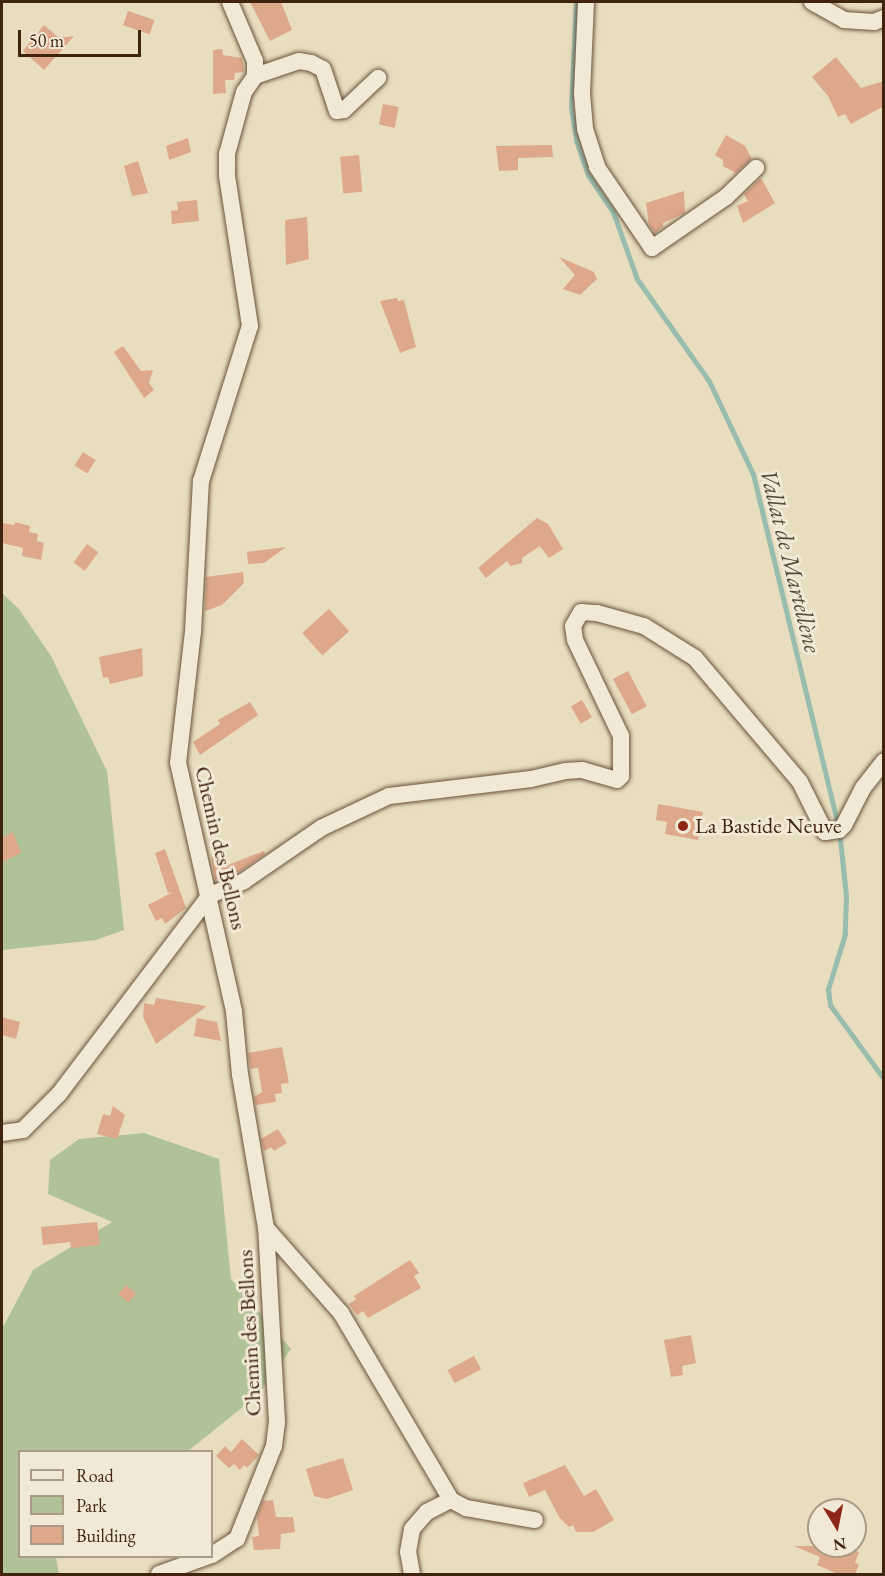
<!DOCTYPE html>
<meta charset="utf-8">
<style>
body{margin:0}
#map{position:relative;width:885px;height:1576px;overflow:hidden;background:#e9ddbf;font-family:"EB Garamond",serif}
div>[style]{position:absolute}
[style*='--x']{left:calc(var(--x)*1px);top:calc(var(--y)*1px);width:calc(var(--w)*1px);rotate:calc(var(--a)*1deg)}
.green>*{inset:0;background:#b0c297}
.stream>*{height:5px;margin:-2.5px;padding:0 2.5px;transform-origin:2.5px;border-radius:2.5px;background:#98bcae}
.building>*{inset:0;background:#dea88a;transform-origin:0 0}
.roads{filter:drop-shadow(0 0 2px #6a523b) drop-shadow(0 0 2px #6a523b)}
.minor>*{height:16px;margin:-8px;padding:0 8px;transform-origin:8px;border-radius:8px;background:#f1e9d5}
.dots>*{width:16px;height:16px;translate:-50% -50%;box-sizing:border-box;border:3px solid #f1e9d5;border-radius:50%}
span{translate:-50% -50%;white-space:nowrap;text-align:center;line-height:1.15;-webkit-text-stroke:6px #f1e9d5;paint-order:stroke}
.poi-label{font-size:22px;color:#40240f}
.left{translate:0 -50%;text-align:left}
.street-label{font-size:22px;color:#40240f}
.water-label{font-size:24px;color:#564a37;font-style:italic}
.frame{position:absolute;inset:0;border:3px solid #40240f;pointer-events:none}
.legend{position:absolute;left:18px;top:1450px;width:195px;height:108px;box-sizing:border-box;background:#f1e9d5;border:2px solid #aa9a86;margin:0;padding:8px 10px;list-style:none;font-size:18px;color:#40240f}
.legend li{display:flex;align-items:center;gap:12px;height:30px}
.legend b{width:30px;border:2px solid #aa9a86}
.north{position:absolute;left:807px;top:1498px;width:60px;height:60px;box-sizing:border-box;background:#f1e9d5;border:2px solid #aa9a86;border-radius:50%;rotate:170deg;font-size:16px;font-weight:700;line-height:24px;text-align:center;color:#40240f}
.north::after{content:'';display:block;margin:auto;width:21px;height:27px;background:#8f2418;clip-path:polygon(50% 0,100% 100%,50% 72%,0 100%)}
.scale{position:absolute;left:18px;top:30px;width:123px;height:27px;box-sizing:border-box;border:3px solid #40240f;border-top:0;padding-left:8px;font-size:18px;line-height:21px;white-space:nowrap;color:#40240f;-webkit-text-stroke:4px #f1e9d5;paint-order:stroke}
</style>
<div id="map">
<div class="green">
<i style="clip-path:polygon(2px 593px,19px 609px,51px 656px,107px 771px,124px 930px,96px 940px,2px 950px)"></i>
<i style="clip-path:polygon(144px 1133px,219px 1159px,231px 1279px,291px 1349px,259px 1394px,188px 1451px,20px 1452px,20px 1556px,56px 1557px,59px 1574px,2px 1574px,2px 1329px,33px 1270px,112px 1222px,48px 1194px,50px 1160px,79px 1139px)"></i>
</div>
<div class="stream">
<i style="--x:576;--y:2;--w:105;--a:92.7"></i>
<i style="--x:571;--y:107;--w:36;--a:81"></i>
<i style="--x:577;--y:143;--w:34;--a:71"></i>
<i style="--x:588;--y:175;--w:45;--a:56"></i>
<i style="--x:613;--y:212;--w:71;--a:70.3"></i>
<i style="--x:637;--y:279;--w:125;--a:54.8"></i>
<i style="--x:709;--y:381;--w:103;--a:64.7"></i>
<i style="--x:753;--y:474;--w:366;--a:76.4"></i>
<i style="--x:839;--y:830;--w:66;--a:83.9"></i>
<i style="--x:846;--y:896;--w:38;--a:92"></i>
<i style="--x:845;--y:934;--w:58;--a:107.2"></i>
<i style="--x:828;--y:989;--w:16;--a:83"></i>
<i style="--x:830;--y:1005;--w:92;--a:53.9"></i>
</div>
<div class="building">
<i style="clip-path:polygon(250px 2px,281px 2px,292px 30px,270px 41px)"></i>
<i style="left:128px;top:11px;width:28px;height:15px;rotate:19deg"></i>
<i style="clip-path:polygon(44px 25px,59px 38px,74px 36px,44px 70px,23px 51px)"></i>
<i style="clip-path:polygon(222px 49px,223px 55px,242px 58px,244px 72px,235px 73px,234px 80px,225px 80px,226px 93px,213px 94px,213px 50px)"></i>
<i style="clip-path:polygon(836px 57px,861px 88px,884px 81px,884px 106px,851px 124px,845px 114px,838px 117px,828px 96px,812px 77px)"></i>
<i style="left:383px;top:104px;width:16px;height:21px;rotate:11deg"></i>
<i style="clip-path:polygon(726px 135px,745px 146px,752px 159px,736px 173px,723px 166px,723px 160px,715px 155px)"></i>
<i style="clip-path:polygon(188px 138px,191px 152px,169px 160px,166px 146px)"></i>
<i style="clip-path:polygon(552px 145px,553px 157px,518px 158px,518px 170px,499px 171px,496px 146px)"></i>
<i style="left:359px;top:155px;width:37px;height:19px;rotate:85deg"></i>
<i style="clip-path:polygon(138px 161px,148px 193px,132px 196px,124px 166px)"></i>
<i style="clip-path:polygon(761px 178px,775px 203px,743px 223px,737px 206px,748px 201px,744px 194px)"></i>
<i style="clip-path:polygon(684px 191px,685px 213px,663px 223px,663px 227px,655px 233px,649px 225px,646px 203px)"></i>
<i style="clip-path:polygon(197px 200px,199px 221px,172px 224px,171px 211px,178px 210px,177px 202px)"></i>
<i style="clip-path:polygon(307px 217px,309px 259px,286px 265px,285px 220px)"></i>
<i style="clip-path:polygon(559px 257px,594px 272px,597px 279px,580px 295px,563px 289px,575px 275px)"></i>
<i style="clip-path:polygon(397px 298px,398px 301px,404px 300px,416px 347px,400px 353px,380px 301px)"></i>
<i style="clip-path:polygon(123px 346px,141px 371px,153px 370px,149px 383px,154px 390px,144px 398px,114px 352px)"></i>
<i style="left:83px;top:452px;width:15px;height:16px;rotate:32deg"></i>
<i style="clip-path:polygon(537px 518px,548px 524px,563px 549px,549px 558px,540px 546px,522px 558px,522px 563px,510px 566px,507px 561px,486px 578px,478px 568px)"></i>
<i style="clip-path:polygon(15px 522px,30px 526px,29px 532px,38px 534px,37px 541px,44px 543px,41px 560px,22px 556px,23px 548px,2px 543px,2px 523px,14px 525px)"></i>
<i style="left:87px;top:544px;width:14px;height:23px;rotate:36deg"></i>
<i style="clip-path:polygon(286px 547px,264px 563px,248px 564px,247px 552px)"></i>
<i style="clip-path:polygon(243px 572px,244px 583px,222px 605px,205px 611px,206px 577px)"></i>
<i style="left:329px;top:609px;width:30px;height:36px;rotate:48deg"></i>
<i style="clip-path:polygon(142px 648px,143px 676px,110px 684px,108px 677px,103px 678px,99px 657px)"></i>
<i style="left:628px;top:671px;width:40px;height:17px;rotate:62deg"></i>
<i style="left:582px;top:700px;width:20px;height:13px;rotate:60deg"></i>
<i style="clip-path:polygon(250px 702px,258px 715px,200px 755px,193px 742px,220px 724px,218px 720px)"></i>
<i style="clip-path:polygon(658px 804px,703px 812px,698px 840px,665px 834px,667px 822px,656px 820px)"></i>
<i style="clip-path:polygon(13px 832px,21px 853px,2px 862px,2px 838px)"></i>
<i style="clip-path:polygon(165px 849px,186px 908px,165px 924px,162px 918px,156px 921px,148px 905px,173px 892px,168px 893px,155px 853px)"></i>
<i style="clip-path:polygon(264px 851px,265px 854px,239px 872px,215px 880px,211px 857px,227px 854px,228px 865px)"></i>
<i style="clip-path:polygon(156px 998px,207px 1006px,156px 1044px,143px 1017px,144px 1003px,154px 1005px)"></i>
<i style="clip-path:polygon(2px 1017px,20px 1022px,16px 1039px,2px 1035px)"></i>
<i style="clip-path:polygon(197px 1018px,217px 1022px,221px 1041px,194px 1036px)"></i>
<i style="clip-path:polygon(282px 1047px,289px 1083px,281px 1084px,282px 1093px,275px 1094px,276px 1102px,256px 1105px,254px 1097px,262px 1092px,258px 1068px,251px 1069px,248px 1053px)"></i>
<i style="clip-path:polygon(113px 1106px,125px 1115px,117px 1139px,97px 1134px,103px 1114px,110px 1116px)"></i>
<i style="clip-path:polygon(278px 1129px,287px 1143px,274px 1151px,271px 1147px,264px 1151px,261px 1139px)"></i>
<i style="clip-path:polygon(97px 1222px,100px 1245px,71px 1248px,70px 1242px,43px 1245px,41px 1227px)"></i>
<i style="clip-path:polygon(410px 1260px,419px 1273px,414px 1276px,421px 1288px,368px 1318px,363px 1311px,357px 1315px,349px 1304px,356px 1299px,354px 1296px)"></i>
<i style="left:126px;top:1285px;width:13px;height:12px;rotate:39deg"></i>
<i style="clip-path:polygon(691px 1335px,696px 1363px,682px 1366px,683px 1375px,671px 1377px,664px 1340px)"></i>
<i style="left:474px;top:1356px;width:15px;height:30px;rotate:62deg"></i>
<i style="clip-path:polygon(242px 1439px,259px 1455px,247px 1468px,244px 1465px,240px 1470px,234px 1464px,229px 1468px,216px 1456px,225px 1446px,231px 1452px)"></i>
<i style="clip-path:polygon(343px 1458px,353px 1490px,327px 1499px,314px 1496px,306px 1469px)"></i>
<i style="clip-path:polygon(565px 1465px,584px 1496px,596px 1489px,614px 1520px,593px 1532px,576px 1532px,573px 1525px,569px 1527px,559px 1517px,545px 1490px,529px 1497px,523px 1483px)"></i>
<i style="clip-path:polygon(273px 1500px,276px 1517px,293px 1517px,295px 1532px,281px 1534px,280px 1549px,254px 1550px,252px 1537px,259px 1536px,257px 1517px,263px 1501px)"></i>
<i style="clip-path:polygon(794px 1546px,845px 1546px,859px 1552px,855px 1563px,859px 1564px,855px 1575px,840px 1575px,817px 1565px,820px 1557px)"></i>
</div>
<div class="roads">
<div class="minor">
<i style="--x:586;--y:2;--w:92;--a:92.5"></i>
<i style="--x:582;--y:94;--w:35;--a:85"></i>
<i style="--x:585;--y:129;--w:40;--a:72"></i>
<i style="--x:597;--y:167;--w:98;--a:55.8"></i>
<i style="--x:652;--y:248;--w:90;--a:-34.6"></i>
<i style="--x:726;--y:197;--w:42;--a:-44"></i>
<i style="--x:812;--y:2;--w:37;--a:29"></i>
<i style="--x:844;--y:20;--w:30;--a:4"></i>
<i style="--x:874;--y:22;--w:11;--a:-22"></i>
<i style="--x:255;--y:76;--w:46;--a:-18.8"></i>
<i style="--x:299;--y:61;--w:12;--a:9"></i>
<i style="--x:311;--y:63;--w:13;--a:27"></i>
<i style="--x:323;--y:69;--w:44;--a:71.6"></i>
<i style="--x:337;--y:111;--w:7;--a:-8"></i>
<i style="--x:344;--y:110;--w:47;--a:-43.3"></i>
<i style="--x:2;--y:1133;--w:21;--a:-8"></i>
<i style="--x:23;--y:1130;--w:51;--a:-45"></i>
<i style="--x:59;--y:1094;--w:250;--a:-52.8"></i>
<i style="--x:210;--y:895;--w:37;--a:-22"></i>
<i style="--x:244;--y:881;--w:93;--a:-34.5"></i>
<i style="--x:321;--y:828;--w:75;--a:-25.2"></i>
<i style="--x:389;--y:796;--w:143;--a:-6.8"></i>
<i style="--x:531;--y:779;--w:36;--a:-13"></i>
<i style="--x:566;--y:771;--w:16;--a:-4"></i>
<i style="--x:582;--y:770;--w:36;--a:16"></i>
<i style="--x:617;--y:780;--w:6;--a:-45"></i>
<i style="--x:621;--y:776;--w:40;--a:-90"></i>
<i style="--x:621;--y:736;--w:106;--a:-115.6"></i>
<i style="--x:575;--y:640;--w:14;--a:-98"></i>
<i style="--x:573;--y:626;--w:16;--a:-60"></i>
<i style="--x:581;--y:612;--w:16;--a:4"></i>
<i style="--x:597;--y:613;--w:49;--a:15.5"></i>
<i style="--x:644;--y:626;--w:60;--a:32.1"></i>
<i style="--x:695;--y:658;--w:162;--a:49.7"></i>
<i style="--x:800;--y:782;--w:56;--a:63.4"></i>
<i style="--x:825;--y:832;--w:14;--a:-8"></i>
<i style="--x:839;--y:830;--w:7;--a:-45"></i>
<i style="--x:844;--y:825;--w:42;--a:-62.8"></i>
<i style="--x:863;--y:788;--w:34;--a:-52"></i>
<i style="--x:266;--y:1228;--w:113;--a:48.6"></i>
<i style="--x:341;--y:1313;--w:217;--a:59.5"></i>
<i style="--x:451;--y:1500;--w:17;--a:28"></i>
<i style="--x:466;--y:1508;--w:70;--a:9.9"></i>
<i style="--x:212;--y:1555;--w:30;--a:-33"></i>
<i style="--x:237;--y:1539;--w:100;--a:-68.3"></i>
<i style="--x:274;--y:1446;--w:24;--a:-83"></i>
<i style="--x:277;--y:1422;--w:194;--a:-93.2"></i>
<i style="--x:266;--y:1228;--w:155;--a:-99.6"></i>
<i style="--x:240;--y:1075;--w:64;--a:-95.4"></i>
<i style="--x:234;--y:1011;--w:254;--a:-102.7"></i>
<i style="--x:178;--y:763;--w:132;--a:-83.5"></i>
<i style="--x:193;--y:632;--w:151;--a:-87"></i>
<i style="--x:201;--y:481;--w:163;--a:-72.5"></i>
<i style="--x:250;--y:326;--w:153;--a:-98.7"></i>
<i style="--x:227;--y:175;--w:21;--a:-90"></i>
<i style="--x:227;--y:154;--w:64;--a:-74.7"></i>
<i style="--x:244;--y:92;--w:19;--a:-55"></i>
<i style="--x:255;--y:76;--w:15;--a:-90"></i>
<i style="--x:255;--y:61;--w:64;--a:-113"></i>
<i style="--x:159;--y:1574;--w:53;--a:-19.8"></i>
<i style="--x:412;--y:1574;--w:22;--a:-100"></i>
<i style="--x:408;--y:1552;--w:23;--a:-80"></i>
<i style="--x:412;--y:1529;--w:23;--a:-49"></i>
<i style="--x:427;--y:1512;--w:27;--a:-27"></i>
</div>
</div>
<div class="dots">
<i style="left:683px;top:826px;background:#8f2418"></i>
</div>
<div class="poi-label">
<span class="left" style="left:695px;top:826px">La Bastide Neuve</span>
</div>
<div class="street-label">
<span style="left:221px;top:848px;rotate:77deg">Chemin des Bellons</span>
<span style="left:249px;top:1333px;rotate:-93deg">Chemin des Bellons</span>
</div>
<div class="water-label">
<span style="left:791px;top:561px;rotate:76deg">Vallat de Martellène</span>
</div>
<div class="frame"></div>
<ul class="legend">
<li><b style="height:8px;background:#f1e9d5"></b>Road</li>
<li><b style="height:16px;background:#b0c297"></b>Park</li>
<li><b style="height:16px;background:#dea88a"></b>Building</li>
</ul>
<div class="north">N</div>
<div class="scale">50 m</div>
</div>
